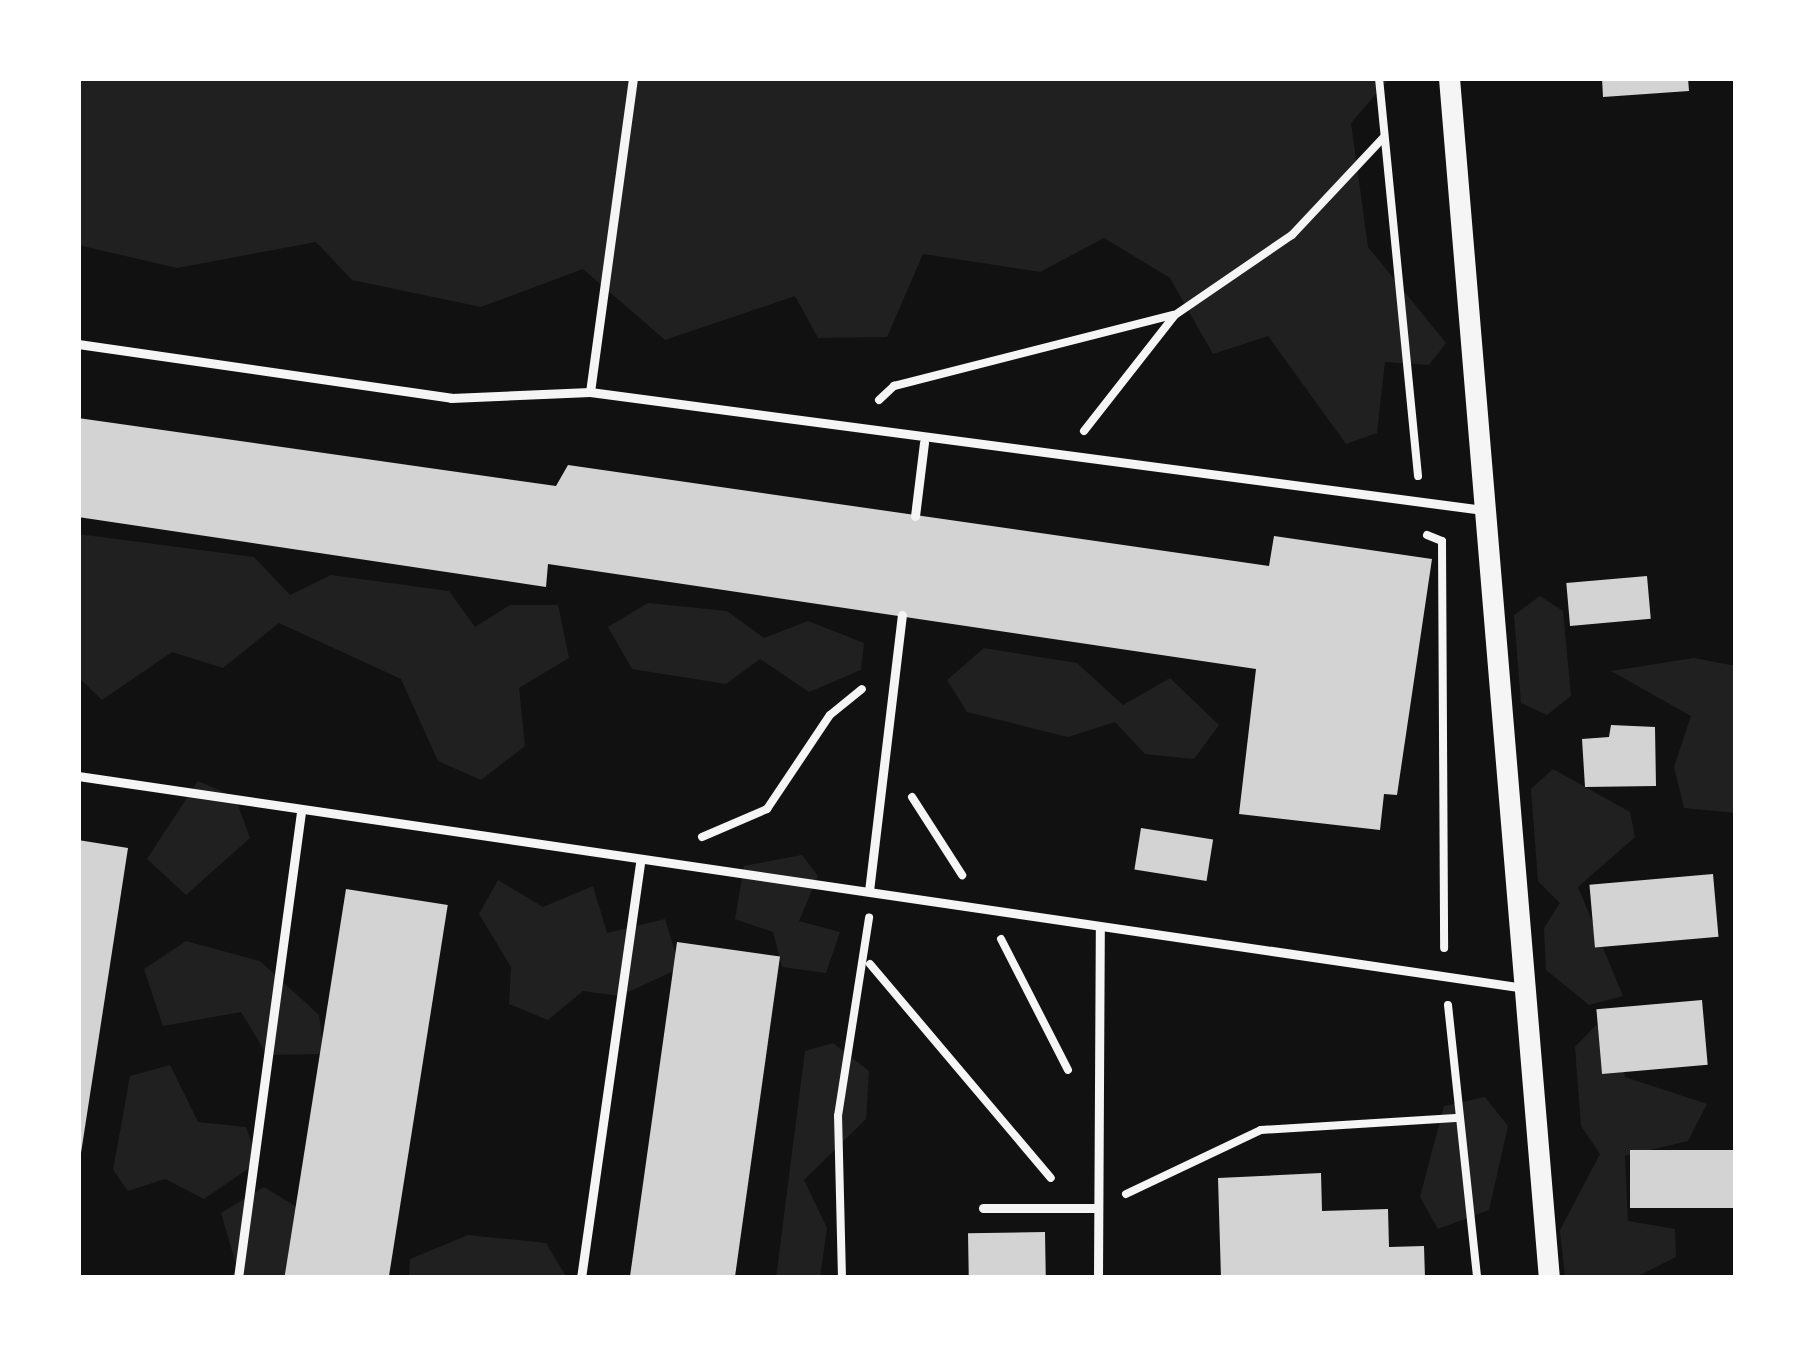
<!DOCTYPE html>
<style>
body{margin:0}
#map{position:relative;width:1814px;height:1356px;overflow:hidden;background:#111;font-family:Roboto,sans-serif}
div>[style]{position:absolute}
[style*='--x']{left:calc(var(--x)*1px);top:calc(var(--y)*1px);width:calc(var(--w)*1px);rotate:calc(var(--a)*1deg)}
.green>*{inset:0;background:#202020}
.building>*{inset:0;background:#d3d3d3;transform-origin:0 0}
.path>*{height:8px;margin:-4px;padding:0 4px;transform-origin:4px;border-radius:4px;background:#f5f5f5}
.service>*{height:9px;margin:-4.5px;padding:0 4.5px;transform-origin:4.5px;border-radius:4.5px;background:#f5f5f5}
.tertiary>*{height:21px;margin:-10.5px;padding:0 10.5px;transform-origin:10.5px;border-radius:10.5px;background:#f5f5f5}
span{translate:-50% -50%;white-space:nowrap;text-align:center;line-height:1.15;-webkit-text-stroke:9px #fff;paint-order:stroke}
.frame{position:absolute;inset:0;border:81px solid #fff;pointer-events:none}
</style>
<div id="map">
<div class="green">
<i style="clip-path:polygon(78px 78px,1390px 78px,1351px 123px,1368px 247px,1446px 343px,1429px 365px,1385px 362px,1377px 433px,1346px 444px,1268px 336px,1213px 354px,1170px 278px,1104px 238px,1040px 272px,923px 254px,887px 337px,818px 338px,795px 296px,665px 340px,583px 269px,481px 307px,352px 280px,316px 242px,177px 268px,78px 245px)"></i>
<i style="clip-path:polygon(78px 534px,254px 557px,290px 595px,331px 575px,449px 591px,475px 627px,510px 605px,558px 605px,569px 658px,519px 688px,525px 746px,481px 780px,438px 761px,401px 679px,279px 623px,223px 668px,172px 652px,102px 700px,78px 677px)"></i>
<i style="clip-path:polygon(1540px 596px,1563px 611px,1571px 696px,1547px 715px,1521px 703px,1514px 615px)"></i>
<i style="clip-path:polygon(648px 603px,727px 611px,764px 638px,808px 621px,864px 643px,861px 670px,809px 692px,760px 659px,726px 684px,632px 669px,608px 627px)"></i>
<i style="clip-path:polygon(984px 648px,1077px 663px,1123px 705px,1170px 678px,1219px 725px,1194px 759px,1145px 754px,1115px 722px,1068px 737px,967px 712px,947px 680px)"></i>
<i style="clip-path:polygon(1694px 658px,1736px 666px,1736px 813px,1684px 808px,1674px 767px,1691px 716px,1611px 671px)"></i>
<i style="clip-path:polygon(1553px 769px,1630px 812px,1635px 837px,1578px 887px,1623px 996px,1589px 1005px,1546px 970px,1544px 928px,1560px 903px,1538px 881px,1531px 789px)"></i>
<i style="clip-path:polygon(198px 781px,235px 797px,250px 838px,186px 895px,147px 859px)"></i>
<i style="clip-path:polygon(802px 855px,818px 876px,799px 921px,840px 932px,826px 973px,782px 967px,773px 932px,735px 919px,744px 866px)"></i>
<i style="clip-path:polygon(498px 880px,543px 907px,593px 886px,607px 933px,665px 919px,680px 968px,620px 996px,583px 991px,548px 1020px,509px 1004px,511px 967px,479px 914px)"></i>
<i style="clip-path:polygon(186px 941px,260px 961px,319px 1015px,324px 1054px,267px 1055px,241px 1012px,163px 1026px,144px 969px)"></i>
<i style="clip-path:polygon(1596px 1025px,1619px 1043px,1625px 1077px,1707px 1104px,1688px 1141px,1625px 1156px,1628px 1221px,1675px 1229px,1676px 1257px,1634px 1278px,1565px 1278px,1560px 1230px,1600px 1154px,1581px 1126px,1575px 1047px)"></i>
<i style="clip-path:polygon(833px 1043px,869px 1071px,866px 1119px,804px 1180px,827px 1228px,820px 1278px,776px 1278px,805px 1051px)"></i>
<i style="clip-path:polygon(170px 1065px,198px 1122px,246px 1127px,258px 1162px,204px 1199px,165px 1179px,128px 1191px,113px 1170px,130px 1076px)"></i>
<i style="clip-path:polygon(1485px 1097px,1508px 1126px,1489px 1210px,1438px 1229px,1420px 1197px,1444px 1106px)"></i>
<i style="clip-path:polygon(264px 1187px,300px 1209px,290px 1278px,225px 1278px,238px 1271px,221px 1213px)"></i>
<i style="clip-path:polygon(468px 1235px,546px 1243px,567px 1278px,409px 1278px,410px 1259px)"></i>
</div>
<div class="building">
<i style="clip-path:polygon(1602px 78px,1688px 78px,1689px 91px,1603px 97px)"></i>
<i style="clip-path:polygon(78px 418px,556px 486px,568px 465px,1269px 566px,1274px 536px,1432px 559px,1397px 795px,1384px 794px,1380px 830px,1239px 814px,1256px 669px,548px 564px,546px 587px,78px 517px)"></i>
<i style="left:1647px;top:576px;width:43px;height:81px;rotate:85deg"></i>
<i style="clip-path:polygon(1611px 725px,1655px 727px,1656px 786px,1585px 787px,1582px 739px,1609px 737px)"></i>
<i style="left:1141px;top:828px;width:73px;height:42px;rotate:9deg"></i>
<i style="clip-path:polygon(78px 840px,128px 848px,81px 1153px,78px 1153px)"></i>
<i style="left:1713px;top:874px;width:63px;height:124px;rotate:85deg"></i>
<i style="left:346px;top:889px;width:103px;height:394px;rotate:9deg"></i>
<i style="left:677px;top:942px;width:104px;height:340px;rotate:8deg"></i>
<i style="left:1702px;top:1000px;width:65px;height:106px;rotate:85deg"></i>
<i style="left:1736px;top:1150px;width:58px;height:106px;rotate:90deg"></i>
<i style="clip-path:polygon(1321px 1173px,1322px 1211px,1388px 1209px,1389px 1247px,1424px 1246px,1425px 1278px,1221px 1278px,1218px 1178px)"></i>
<i style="left:1045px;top:1232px;width:46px;height:77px;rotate:89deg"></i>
</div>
<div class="path">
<i style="--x:1379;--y:78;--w:400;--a:84.4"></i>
<i style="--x:879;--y:400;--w:21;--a:-43"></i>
<i style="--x:894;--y:386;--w:288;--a:-14.3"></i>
<i style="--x:1084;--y:431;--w:147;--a:-51.9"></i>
<i style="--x:1175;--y:315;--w:142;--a:-34.4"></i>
<i style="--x:1292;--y:235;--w:133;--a:-46.8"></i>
<i style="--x:1427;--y:535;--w:16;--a:22"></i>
<i style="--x:1442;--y:541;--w:407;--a:89.7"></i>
<i style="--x:912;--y:797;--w:93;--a:57.3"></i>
<i style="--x:702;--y:837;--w:71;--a:-23.3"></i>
<i style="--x:767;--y:809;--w:113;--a:-56.2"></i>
<i style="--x:830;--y:715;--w:41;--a:-39.1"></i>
<i style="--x:1001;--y:939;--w:147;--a:62.9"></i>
<i style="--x:870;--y:964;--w:280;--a:49.8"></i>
<i style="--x:1448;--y:1005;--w:275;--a:83.9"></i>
<i style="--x:1126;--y:1194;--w:149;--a:-25.4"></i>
<i style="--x:1261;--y:1130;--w:199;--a:-3.5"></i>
<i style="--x:842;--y:1278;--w:162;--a:-91.4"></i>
<i style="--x:838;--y:1116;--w:201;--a:-81.1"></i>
</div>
<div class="service">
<i style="--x:78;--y:344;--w:377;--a:8.2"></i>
<i style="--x:451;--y:398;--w:139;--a:-2.5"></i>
<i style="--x:590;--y:392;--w:901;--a:7.53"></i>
<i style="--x:590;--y:392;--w:317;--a:-82.2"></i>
<i style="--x:915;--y:516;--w:74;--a:-83"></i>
<i style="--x:78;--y:776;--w:1461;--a:8.34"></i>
<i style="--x:869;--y:891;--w:278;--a:-83.2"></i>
<i style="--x:983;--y:1208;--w:115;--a:0"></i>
<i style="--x:238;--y:1278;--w:472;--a:-82.3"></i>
<i style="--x:581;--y:1278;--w:419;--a:-81.9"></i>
<i style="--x:1098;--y:1278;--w:351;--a:-89.7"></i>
</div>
<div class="tertiary">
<i style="--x:1449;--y:78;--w:1204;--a:85.24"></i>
</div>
<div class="frame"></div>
</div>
